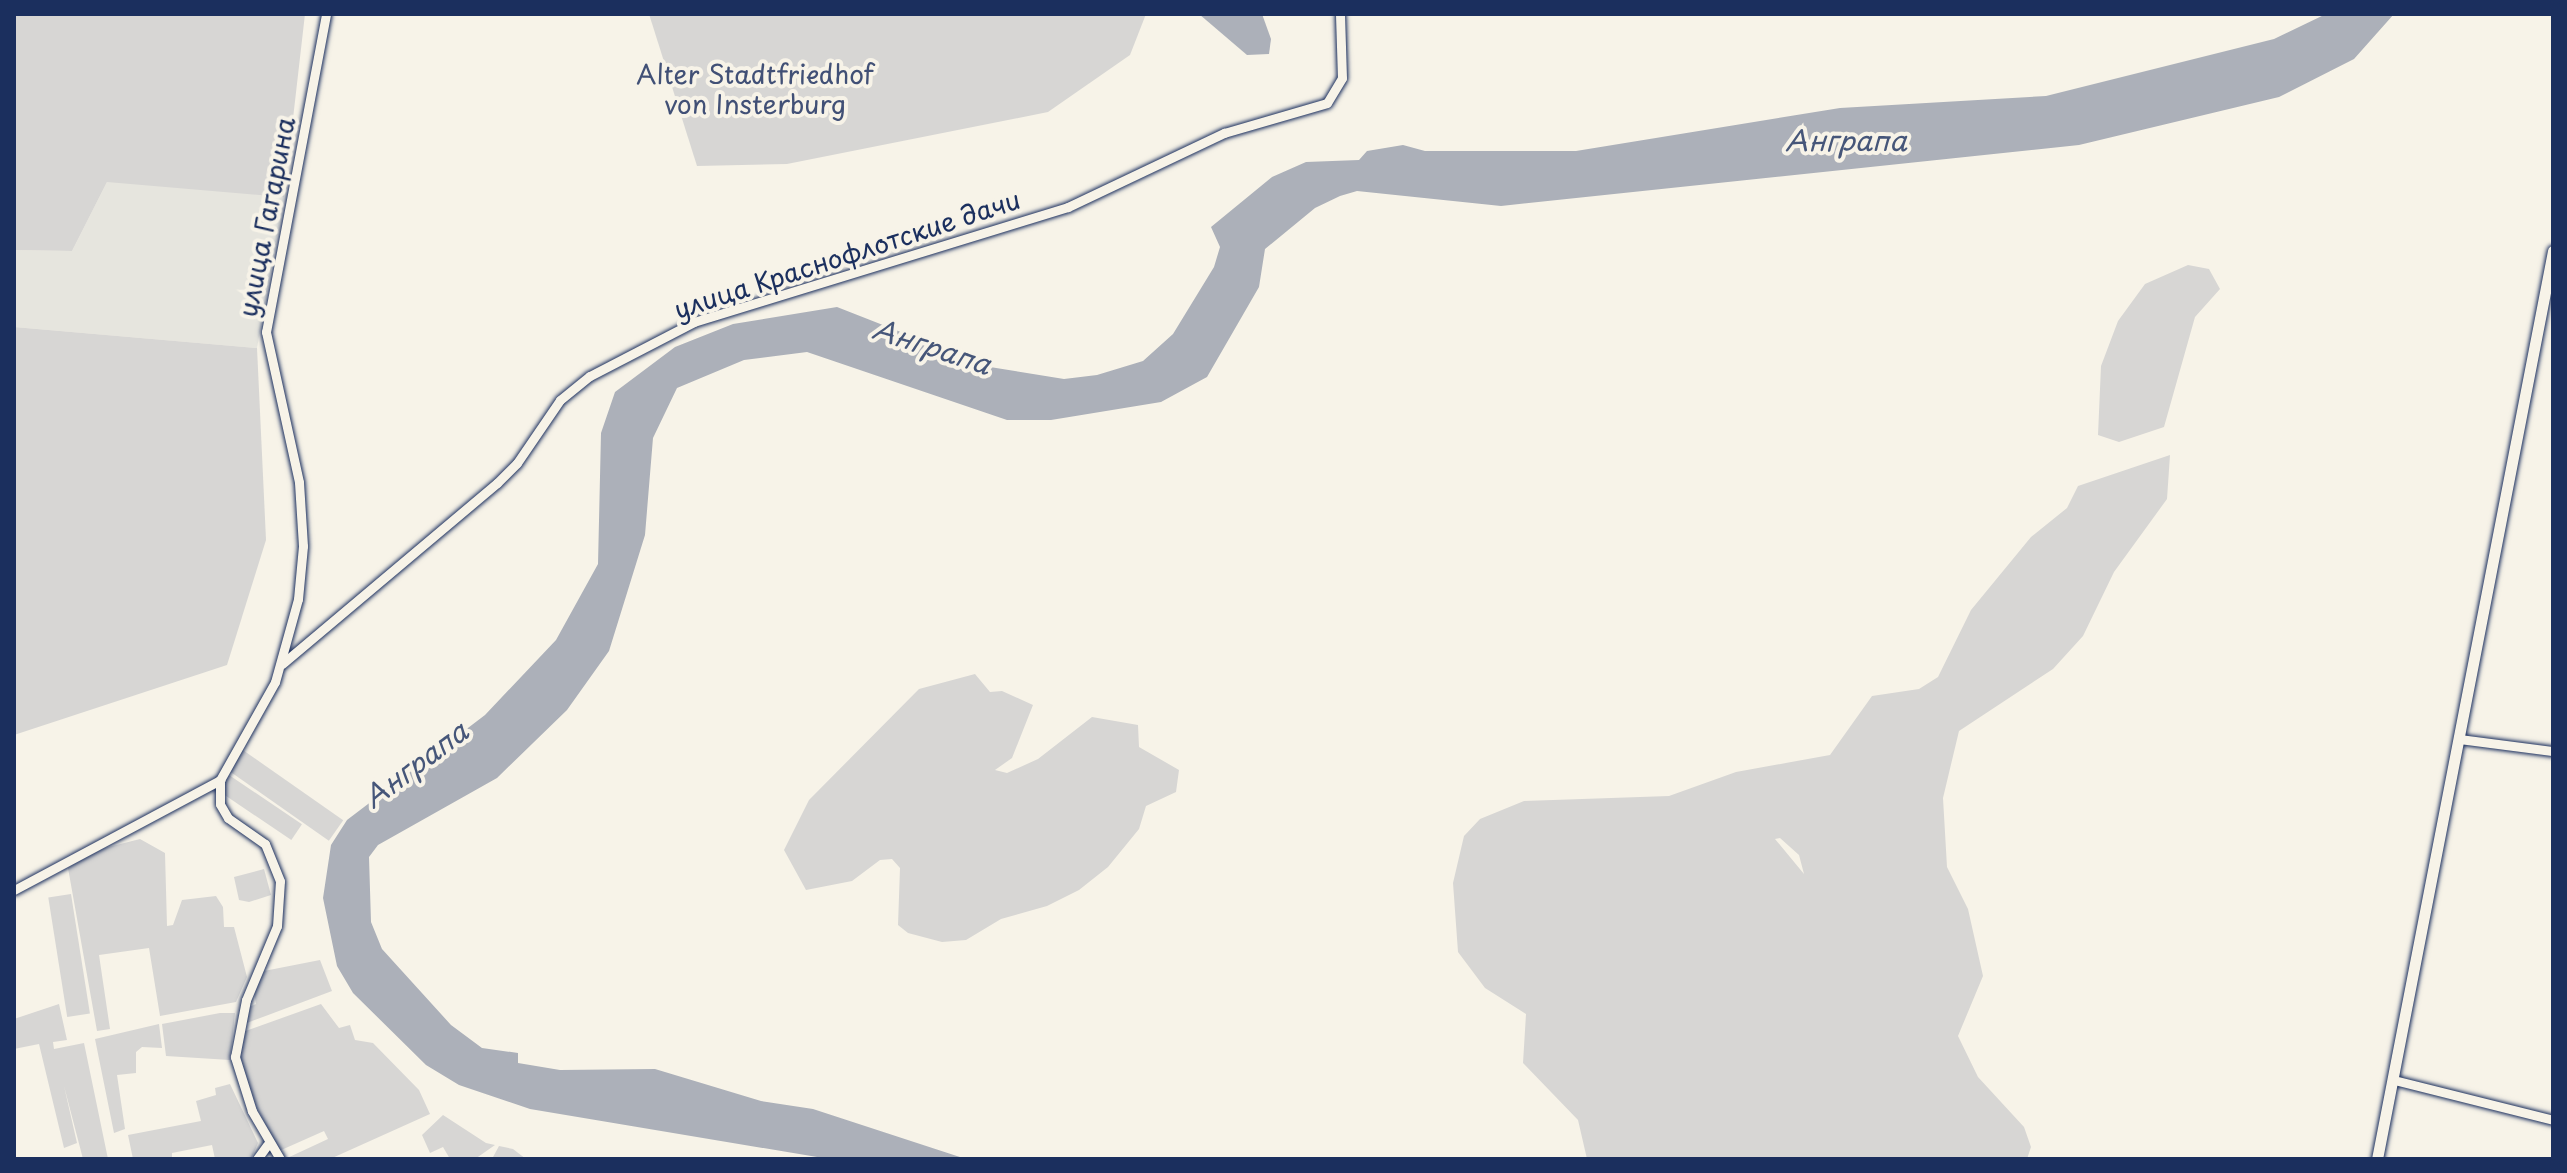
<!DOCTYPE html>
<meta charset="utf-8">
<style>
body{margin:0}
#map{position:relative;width:2567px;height:1173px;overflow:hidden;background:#f7f3e8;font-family:"Playpen Sans",sans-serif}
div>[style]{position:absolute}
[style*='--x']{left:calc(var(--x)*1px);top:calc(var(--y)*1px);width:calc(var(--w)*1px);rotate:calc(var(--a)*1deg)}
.built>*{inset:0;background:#e6e5de}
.green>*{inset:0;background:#d7d6d4;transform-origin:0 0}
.water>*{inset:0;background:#acb0b9}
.roads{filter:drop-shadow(0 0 2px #1b2f5e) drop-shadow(0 0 2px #1b2f5e)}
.minor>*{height:9px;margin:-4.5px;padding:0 4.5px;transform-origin:4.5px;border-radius:4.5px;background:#f7f3e8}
.tertiary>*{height:11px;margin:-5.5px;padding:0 5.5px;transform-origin:5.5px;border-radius:5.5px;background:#f7f3e8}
span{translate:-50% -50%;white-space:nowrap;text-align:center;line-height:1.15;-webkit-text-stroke:8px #f7f3e8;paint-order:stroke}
.park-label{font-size:26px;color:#415076}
.street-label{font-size:26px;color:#1b2f5e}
.water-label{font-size:28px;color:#465679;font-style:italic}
.frame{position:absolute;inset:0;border:16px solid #1b2f5e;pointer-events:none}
</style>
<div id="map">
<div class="built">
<i style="clip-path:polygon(207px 169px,284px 197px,257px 348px,14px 327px,14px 250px,72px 251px,107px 182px)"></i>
</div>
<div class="green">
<i style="clip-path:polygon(305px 14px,284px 197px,107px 182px,72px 251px,14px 250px,14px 16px)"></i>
<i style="clip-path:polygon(649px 14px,1146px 14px,1130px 55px,1048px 112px,787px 164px,697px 166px)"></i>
<i style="clip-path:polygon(2188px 265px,2209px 269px,2220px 289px,2195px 317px,2164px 427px,2119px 442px,2098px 435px,2101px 366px,2118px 321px,2145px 284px)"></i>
<i style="clip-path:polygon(14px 327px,257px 348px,266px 540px,227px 665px,14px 735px)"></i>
<i style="clip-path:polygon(evenodd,2170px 455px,2167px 499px,2114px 572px,2083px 636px,2053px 669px,1959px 731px,1943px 798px,1947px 867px,1968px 909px,1983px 976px,1958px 1036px,1978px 1077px,2024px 1127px,2031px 1147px,2027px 1159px,1587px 1159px,1578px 1120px,1523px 1063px,1526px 1014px,1485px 988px,1458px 952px,1453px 883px,1464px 836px,1480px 819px,1524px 801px,1669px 796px,1736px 772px,1830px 755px,1872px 696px,1919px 689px,1938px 677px,1971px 610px,2031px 537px,2067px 508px,2078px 486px,2170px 455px,1780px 838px,1799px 855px,1804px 874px,1775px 839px,1780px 838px)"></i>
<i style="clip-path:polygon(975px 674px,990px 692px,1002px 691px,1033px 705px,1012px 758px,995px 770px,1007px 773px,1038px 759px,1092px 717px,1138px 725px,1139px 747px,1179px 770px,1176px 792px,1146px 806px,1139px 829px,1108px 867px,1079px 890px,1047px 906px,1001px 919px,966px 940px,942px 942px,908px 933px,898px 925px,900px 868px,892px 859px,880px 860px,852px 881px,806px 890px,784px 850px,809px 800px,919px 689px)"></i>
<i style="left:240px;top:748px;width:126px;height:25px;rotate:35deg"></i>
<i style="left:229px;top:775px;width:88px;height:19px;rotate:34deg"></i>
<i style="clip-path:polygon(140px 839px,165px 853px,167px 926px,173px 925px,182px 900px,216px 896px,223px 907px,224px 927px,234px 927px,247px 977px,236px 1002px,160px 1016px,149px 948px,99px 955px,110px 1029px,97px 1031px,68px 868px,93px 851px)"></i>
<i style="clip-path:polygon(264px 869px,271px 895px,249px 902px,239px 900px,234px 877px)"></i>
<i style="left:71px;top:894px;width:121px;height:23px;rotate:81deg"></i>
<i style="clip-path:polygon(320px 960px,332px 991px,239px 1026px,245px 1009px,256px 1004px,254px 992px,264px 971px)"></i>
<i style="clip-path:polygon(59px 1004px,67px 1040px,53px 1042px,54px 1049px,84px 1043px,108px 1159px,83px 1159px,64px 1086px,77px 1143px,64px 1148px,39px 1044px,14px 1049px,14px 1019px)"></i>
<i style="clip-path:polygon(321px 1004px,339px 1028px,350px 1025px,355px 1040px,373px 1043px,419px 1090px,430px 1114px,330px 1159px,285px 1159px,328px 1139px,324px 1131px,279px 1151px,244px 1082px,236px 1041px,240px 1033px)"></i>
<i style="clip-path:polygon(220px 1013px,235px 1013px,230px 1060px,166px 1056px,162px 1024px)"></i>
<i style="clip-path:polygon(159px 1024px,162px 1048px,142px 1047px,136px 1052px,136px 1073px,117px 1075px,125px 1129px,114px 1133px,95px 1039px)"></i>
<i style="clip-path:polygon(230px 1084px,258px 1143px,251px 1159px,215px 1159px,212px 1145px,172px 1153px,172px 1159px,133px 1159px,128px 1135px,201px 1121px,196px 1101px,216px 1095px,215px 1088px)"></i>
<i style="clip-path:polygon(443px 1115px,486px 1143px,495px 1145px,475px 1159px,450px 1159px,443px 1147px,430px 1153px,422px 1135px)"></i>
<i style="clip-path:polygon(499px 1146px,513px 1149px,526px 1159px,492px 1159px)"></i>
</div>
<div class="water">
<i style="clip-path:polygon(1199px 14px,1262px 14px,1271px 39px,1269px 54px,1247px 55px)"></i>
<i style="clip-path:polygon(2326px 14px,2394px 14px,2354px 59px,2279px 97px,2079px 145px,1501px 206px,1357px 191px,1340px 196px,1315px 208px,1265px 249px,1259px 287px,1207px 377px,1161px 402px,1051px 420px,1007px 420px,807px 352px,744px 360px,677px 388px,653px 438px,645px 535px,609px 651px,567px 710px,497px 778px,378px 845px,369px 857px,371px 922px,382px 949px,451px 1025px,482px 1048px,518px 1053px,518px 1063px,560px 1070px,655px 1069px,761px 1101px,813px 1109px,966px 1159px,829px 1159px,530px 1109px,459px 1085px,426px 1065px,353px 993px,337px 966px,323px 898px,331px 845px,347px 820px,485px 715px,556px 640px,598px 564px,601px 433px,615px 392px,675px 347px,733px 324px,837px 307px,990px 367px,1064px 379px,1097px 375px,1143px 361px,1173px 334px,1214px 267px,1220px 247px,1211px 227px,1272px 177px,1306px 162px,1359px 160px,1367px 151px,1403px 145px,1425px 151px,1576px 151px,1840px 108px,2046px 96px,2274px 39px)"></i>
</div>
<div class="roads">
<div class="minor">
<i style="--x:282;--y:664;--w:281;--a:-40.1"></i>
<i style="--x:497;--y:483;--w:28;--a:-45"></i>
<i style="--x:517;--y:463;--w:76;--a:-55.7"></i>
<i style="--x:560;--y:400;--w:38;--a:-39"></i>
<i style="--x:590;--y:376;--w:117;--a:-27.4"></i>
<i style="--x:694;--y:322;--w:391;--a:-17.1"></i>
<i style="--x:1068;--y:207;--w:173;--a:-25.4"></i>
<i style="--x:1224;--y:133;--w:107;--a:-16.2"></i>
<i style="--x:1327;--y:103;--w:29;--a:-59"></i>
<i style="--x:1342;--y:78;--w:64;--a:-91.8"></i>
<i style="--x:2460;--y:739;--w:94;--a:7.4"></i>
<i style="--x:14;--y:890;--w:234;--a:-28.1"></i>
<i style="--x:2394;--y:1080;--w:164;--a:14.1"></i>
<i style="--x:257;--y:1159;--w:17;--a:-54"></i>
<i style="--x:280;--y:1159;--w:56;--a:-120.3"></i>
<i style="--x:252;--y:1111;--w:57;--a:-107.5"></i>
<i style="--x:235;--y:1057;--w:58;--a:-79.1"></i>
<i style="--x:246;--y:1000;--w:80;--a:-67.3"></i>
<i style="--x:277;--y:926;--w:45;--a:-86.2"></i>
<i style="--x:280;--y:881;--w:40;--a:-112"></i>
<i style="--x:265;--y:844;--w:45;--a:-144.9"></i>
<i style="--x:228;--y:818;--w:16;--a:-120"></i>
<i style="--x:220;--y:804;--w:24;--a:-90"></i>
<i style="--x:220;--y:780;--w:112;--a:-60.7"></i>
<i style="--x:275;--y:682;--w:86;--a:-74.5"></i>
<i style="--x:298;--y:599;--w:53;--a:-84.6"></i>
<i style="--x:303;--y:546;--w:64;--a:-93.6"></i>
<i style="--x:299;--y:482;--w:154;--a:-102.4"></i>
<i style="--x:266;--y:332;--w:324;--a:-79.3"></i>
</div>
<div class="tertiary">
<i style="--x:2377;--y:1159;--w:925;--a:-79.03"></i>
</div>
</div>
<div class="park-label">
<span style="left:755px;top:89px">Alter Stadtfriedhof<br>von Insterburg</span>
</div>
<div class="street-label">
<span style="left:266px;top:217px;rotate:-79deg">улица Гагарина</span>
<span style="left:847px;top:254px;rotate:-18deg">улица Краснофлотские дачи</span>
</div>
<div class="water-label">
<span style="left:1846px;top:140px">Анграпа</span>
<span style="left:932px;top:346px;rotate:18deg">Анграпа</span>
<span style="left:415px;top:764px;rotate:-37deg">Анграпа</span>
</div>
<div class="frame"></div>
</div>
